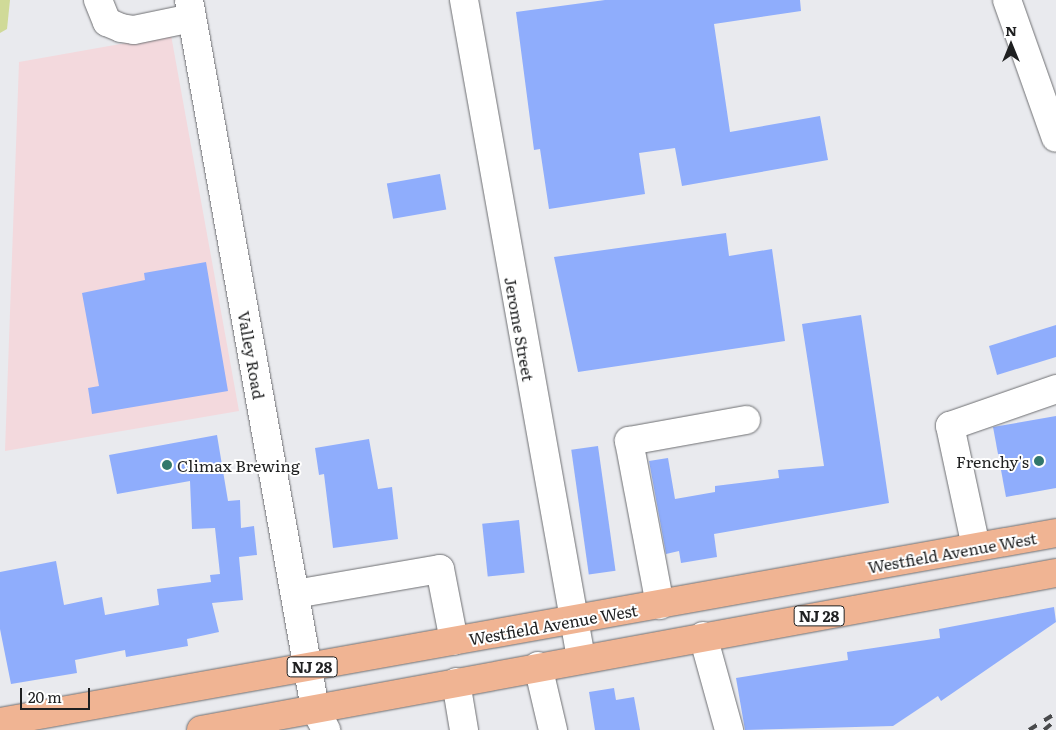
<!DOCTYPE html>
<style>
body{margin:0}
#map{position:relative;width:1056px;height:730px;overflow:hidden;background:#e9eaee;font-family:Literata,serif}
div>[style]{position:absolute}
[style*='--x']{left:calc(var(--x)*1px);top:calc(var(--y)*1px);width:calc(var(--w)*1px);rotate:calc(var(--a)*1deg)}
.industrial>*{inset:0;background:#f3d9dd}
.green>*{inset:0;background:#d0da98}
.building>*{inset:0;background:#8fadfc;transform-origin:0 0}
.roads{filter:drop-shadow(0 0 1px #6e6f72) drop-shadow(0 0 1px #6e6f72)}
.minor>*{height:28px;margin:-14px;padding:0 14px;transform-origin:14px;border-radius:14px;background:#fff}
.major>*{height:28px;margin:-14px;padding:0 14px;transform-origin:14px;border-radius:14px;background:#f0b493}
.rail>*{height:4px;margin-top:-2px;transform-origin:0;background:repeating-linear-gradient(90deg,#494a4c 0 9px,transparent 0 18px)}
.dots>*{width:14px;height:14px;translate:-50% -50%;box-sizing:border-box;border:2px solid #fff;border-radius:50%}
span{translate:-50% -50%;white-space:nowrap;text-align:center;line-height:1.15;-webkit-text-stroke:4px #fff;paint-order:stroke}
.shield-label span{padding:1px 4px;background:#fff;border:1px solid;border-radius:4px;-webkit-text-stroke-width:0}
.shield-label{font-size:15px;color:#1f2021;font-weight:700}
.street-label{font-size:16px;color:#1f2021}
.poi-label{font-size:16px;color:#1f2021}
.right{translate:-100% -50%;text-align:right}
.left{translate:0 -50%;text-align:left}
.north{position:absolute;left:986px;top:20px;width:50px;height:50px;-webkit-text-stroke:4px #fff;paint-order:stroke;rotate:0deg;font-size:14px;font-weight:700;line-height:20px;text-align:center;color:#1f2021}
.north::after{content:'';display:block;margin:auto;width:18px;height:22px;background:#1f2021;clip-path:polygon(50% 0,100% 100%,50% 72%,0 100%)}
.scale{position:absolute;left:20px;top:688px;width:70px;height:22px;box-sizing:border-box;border:2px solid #1f2021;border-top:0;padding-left:6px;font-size:15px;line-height:18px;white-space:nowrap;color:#1f2021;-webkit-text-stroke:4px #fff;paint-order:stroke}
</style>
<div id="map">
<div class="industrial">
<i style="clip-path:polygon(171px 35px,239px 411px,5px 451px,19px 62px)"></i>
</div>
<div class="green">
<i style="clip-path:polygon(0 0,10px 0,7px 29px,0 33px)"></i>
</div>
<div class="building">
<i style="clip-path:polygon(605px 0,800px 0,801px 11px,714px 24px,730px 132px,820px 116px,828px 160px,682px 186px,675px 148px,639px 153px,645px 194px,549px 209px,540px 149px,534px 150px,516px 12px)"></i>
<i style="left:440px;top:174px;width:36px;height:54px;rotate:80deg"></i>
<i style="clip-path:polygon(726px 233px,729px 256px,772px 249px,785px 341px,578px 372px,554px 257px)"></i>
<i style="clip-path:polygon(206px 262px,228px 391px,92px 414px,88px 388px,99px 386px,82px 293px,145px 280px,144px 273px)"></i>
<i style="clip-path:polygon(861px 315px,889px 503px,714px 534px,717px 557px,681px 563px,679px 551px,666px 554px,649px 461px,668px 458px,675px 499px,715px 492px,715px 486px,779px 478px,778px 470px,824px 466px,802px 324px)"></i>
<i style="clip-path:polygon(1056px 325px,1056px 357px,997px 375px,989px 346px)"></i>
<i style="clip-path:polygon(1056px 416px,1056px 488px,1006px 497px,993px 427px)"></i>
<i style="clip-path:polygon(217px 435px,228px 501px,240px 500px,241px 528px,254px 526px,257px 555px,239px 557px,243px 600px,212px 603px,219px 632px,187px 639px,188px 646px,126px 657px,125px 650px,75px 660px,77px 673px,11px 684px,0 629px,0 572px,56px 561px,64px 605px,102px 597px,105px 615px,159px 605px,157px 589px,211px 582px,210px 575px,220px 574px,215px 528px,192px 529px,190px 481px,117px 494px,109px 455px)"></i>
<i style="clip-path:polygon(369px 439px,378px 489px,392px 487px,398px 539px,333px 548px,324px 474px,319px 475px,315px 448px)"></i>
<i style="left:598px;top:446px;width:126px;height:27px;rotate:82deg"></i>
<i style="left:519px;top:520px;width:53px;height:37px;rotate:84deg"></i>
<i style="clip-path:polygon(1054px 607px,1056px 622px,941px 701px,938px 696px,893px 726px,745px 730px,736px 678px,848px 660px,847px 652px,940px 638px,939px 629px)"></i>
<i style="clip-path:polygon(614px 688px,616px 700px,634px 697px,640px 730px,595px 730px,589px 692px)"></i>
</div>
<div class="roads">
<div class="minor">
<i style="--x:98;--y:0;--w:24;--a:68"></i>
<i style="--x:107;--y:22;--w:15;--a:23"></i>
<i style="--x:121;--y:28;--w:13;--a:9"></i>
<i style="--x:134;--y:30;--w:59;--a:-11.7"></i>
<i style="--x:189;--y:0;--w:720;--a:79.92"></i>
<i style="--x:315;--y:709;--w:24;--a:62"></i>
<i style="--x:464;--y:0;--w:668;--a:79.92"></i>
<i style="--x:1007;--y:0;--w:146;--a:70.5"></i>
<i style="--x:976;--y:547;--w:124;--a:-102.1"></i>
<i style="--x:950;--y:426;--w:112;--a:-19.2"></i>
<i style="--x:295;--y:594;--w:147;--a:-9.8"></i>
<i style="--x:440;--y:569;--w:73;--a:79"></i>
<i style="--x:660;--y:605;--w:167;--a:-100.7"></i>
<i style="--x:629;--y:441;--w:119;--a:-10.2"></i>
<i style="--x:703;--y:636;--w:98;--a:74.5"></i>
<i style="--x:538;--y:666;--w:66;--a:76.8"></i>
<i style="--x:456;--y:682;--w:49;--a:80.5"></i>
</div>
<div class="major">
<i style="--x:0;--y:722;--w:1073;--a:-10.15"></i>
<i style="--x:201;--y:730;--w:869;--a:-10.41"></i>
</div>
</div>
<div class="rail">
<i style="--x:1029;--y:730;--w:32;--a:-32"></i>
<i style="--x:1044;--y:730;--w:16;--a:-40"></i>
</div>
<div class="dots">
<i style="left:1039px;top:461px;background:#31776c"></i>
<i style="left:167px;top:465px;background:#31776c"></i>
</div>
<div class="shield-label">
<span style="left:819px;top:616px">NJ 28</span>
<span style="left:312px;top:667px">NJ 28</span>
</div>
<div class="street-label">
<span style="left:520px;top:329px;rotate:80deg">Jerome Street</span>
<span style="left:252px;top:355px;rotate:80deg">Valley Road</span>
<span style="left:952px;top:552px;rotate:-10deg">Westfield Avenue West</span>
<span style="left:553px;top:624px;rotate:-10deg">Westfield Avenue West</span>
</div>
<div class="poi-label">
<span class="right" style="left:1029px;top:461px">Frenchy's</span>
<span class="left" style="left:177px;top:465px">Climax Brewing</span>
</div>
<div class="north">N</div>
<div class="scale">20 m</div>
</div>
